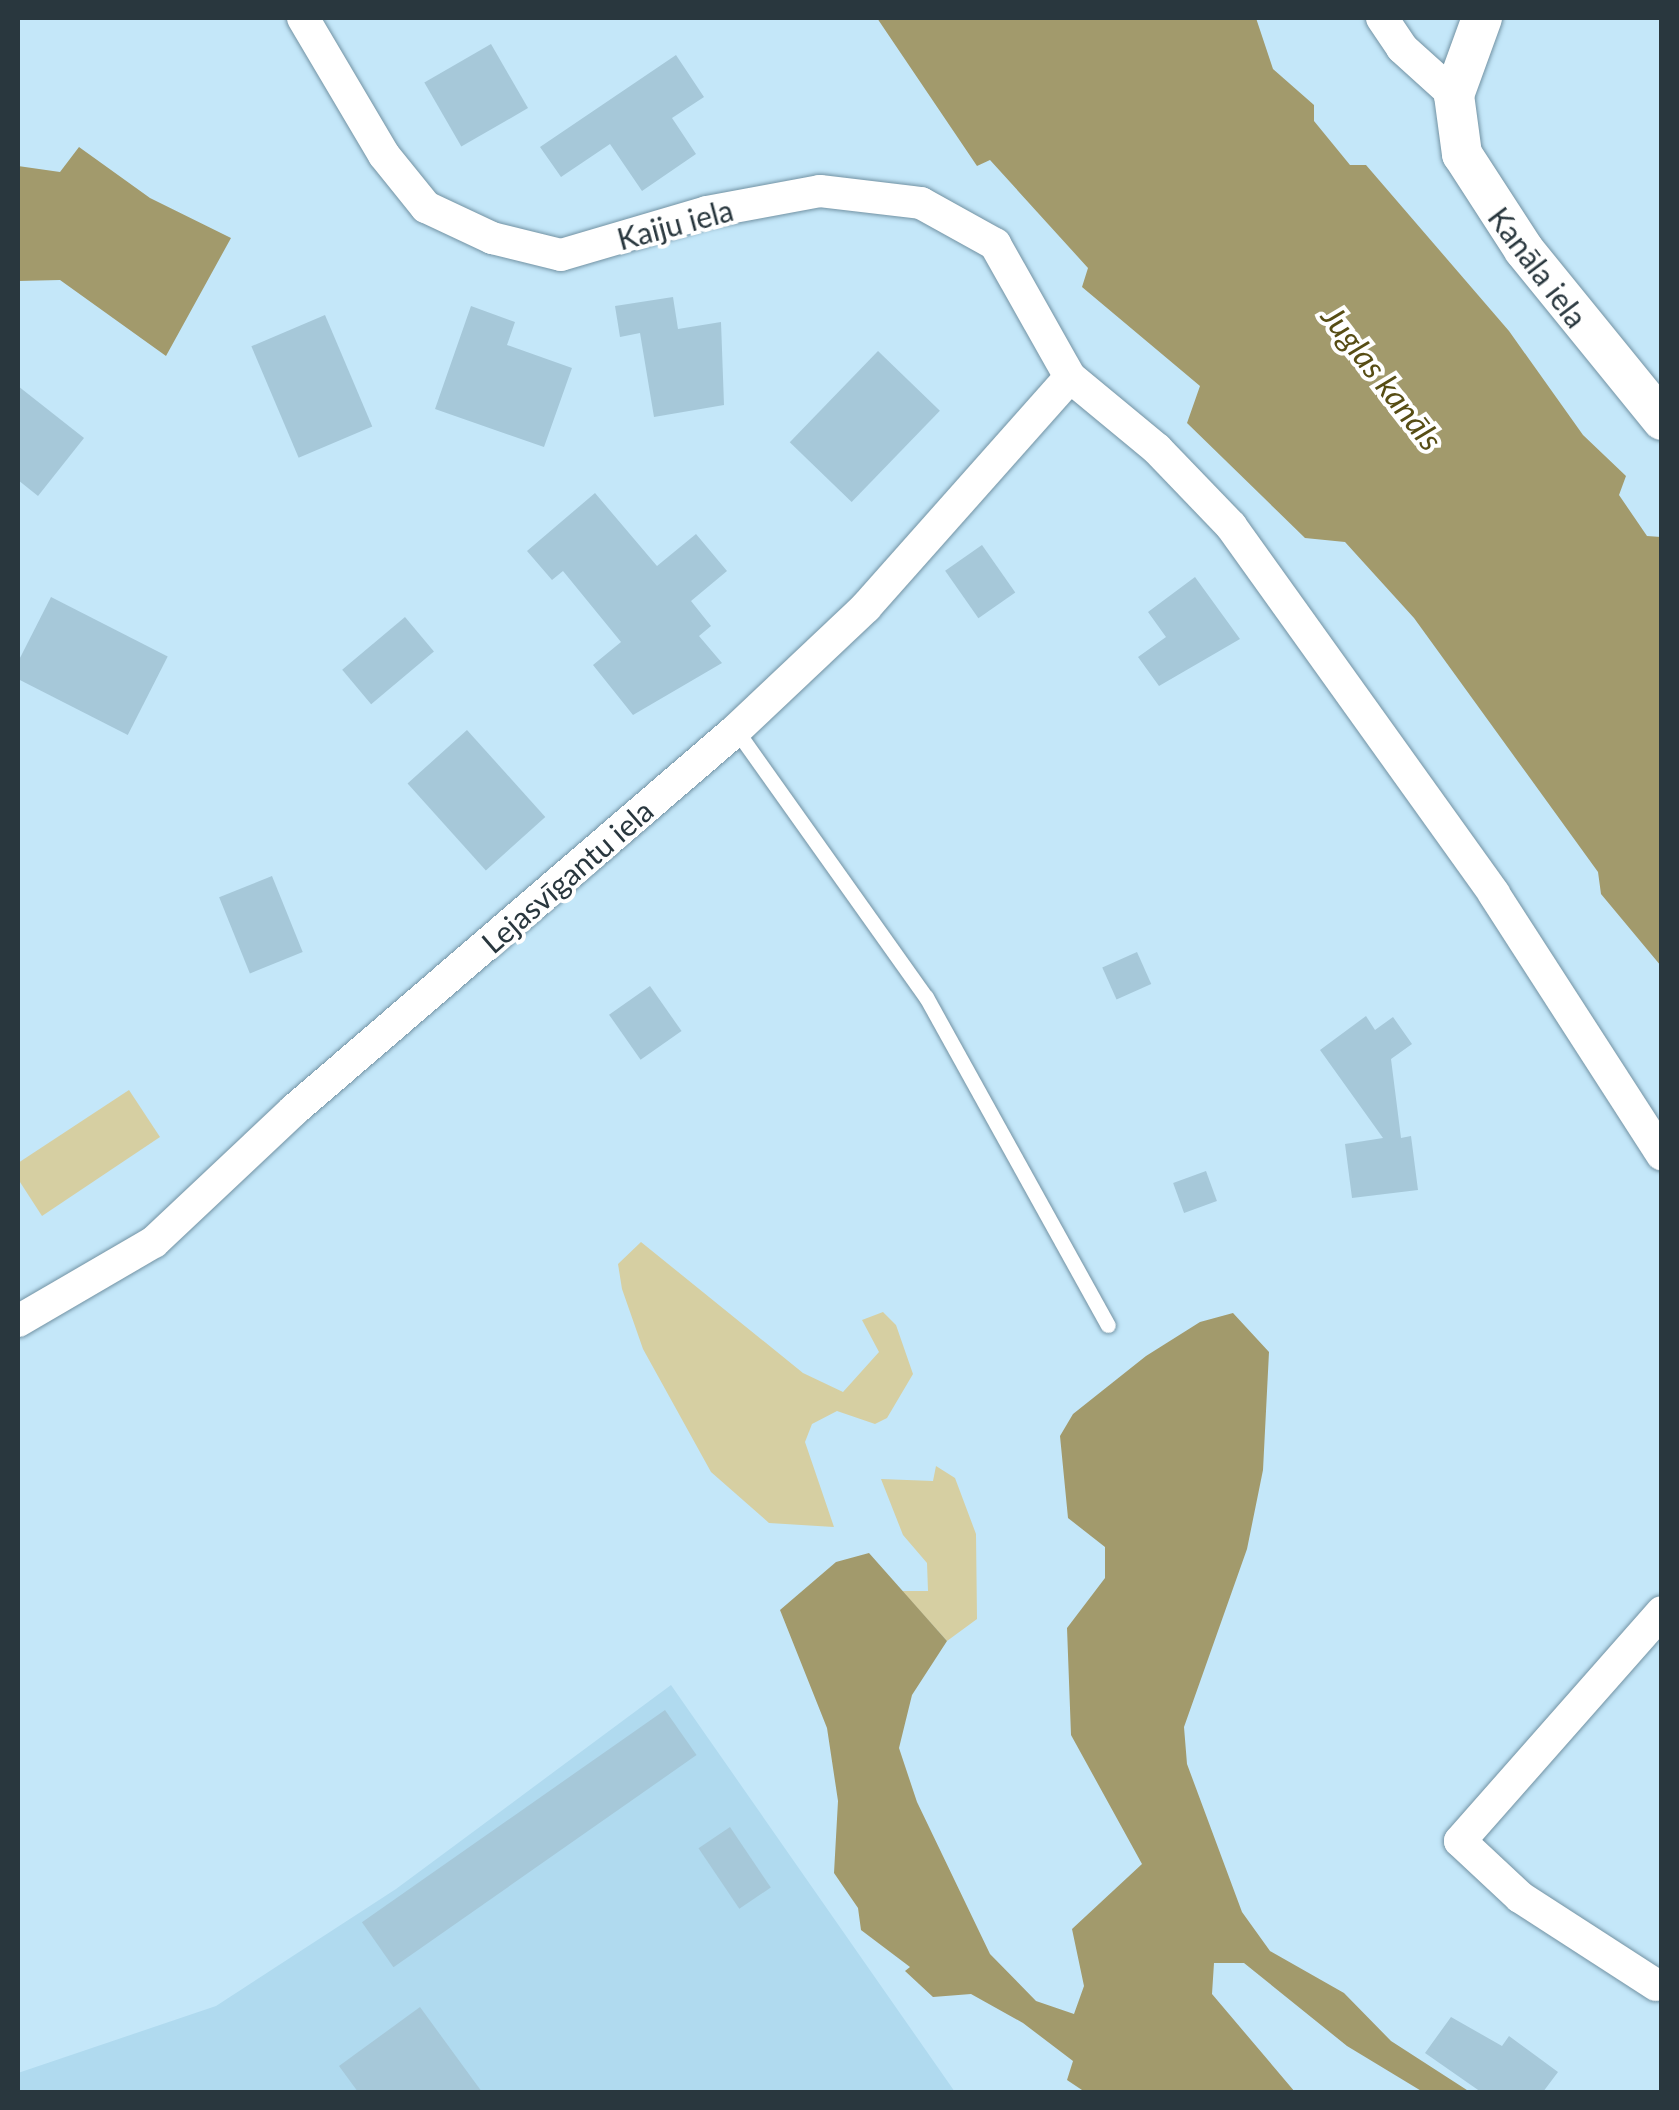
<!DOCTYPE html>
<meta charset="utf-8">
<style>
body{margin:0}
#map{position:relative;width:1679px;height:2110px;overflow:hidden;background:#c4e7f9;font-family:Lato,sans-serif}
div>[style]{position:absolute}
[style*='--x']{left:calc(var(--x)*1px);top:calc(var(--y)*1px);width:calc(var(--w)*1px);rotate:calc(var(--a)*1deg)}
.built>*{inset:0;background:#b0daef}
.green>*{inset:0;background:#d6cfa2}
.water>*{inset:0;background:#a29a6c}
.building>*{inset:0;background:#a6c8d9;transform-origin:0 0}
.roads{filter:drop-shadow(0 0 2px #7292a3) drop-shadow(0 0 2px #7292a3)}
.service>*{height:15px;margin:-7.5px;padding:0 7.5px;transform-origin:7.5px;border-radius:7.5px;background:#fff}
.minor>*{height:32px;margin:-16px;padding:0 16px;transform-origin:16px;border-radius:16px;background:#fff}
.tertiary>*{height:40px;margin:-20px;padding:0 20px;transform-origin:20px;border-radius:20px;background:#fff}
span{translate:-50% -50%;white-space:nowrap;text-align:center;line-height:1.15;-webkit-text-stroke:8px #fff;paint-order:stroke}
.street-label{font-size:30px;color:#29373e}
.water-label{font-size:32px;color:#574d14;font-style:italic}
.frame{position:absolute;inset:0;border:20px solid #29373e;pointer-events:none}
</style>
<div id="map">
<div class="built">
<i style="clip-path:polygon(671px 1685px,955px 2092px,18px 2092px,18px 2073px,216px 2006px,396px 1889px)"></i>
</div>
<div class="green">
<i style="clip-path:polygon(129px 1090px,160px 1137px,42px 1216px,18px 1179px,18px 1163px)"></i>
<i style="clip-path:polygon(641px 1242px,803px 1373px,843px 1392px,879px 1352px,862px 1320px,883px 1312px,896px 1325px,913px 1374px,887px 1418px,875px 1424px,837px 1411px,812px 1424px,805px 1442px,834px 1527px,769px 1523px,711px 1472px,643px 1349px,622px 1289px,618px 1264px)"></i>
<i style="clip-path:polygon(936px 1466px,955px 1478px,976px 1534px,977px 1619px,947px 1641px,902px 1591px,928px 1591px,927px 1563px,903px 1535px,881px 1479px,933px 1481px)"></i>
</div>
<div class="water">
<i style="clip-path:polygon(877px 18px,1256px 18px,1273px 69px,1314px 105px,1314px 121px,1350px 165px,1366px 165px,1509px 331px,1583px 435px,1626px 476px,1619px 495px,1647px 536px,1661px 537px,1661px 966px,1601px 894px,1598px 872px,1414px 618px,1345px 542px,1305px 538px,1187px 423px,1200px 386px,1082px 287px,1088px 268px,990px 160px,977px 166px)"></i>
<i style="clip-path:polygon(79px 147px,150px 198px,231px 238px,166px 356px,60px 280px,18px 281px,18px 166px,60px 172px)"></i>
<i style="clip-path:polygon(1233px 1313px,1269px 1352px,1263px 1470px,1247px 1549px,1184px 1727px,1187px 1764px,1242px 1912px,1270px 1951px,1344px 1993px,1391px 2041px,1470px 2092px,1423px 2092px,1347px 2046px,1244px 1963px,1214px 1963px,1212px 1994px,1295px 2092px,1085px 2092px,1067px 2080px,1073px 2061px,1023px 2023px,971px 1994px,933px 1997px,905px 1971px,910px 1967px,861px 1930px,858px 1908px,834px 1873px,838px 1801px,827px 1728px,780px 1610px,836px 1562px,869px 1553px,947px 1641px,912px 1695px,899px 1748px,917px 1802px,990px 1954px,1036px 2001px,1074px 2014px,1084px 1986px,1072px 1929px,1142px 1864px,1071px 1735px,1067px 1628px,1105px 1578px,1105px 1547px,1068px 1518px,1060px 1436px,1073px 1414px,1146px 1356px,1200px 1322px)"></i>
</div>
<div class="building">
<i style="left:491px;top:44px;width:74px;height:77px;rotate:60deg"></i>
<i style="clip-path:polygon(676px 55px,704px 97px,672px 118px,696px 154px,642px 191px,610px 144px,561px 177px,540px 147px)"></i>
<i style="clip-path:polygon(673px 297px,678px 329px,721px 322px,724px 405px,654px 417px,640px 333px,620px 337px,615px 306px)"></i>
<i style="clip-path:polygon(471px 306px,515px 322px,507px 345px,572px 368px,544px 447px,435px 409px)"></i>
<i style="left:325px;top:315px;width:121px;height:80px;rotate:67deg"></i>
<i style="left:878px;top:351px;width:86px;height:127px;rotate:44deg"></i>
<i style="clip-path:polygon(18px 386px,84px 438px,38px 496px,18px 480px)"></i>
<i style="clip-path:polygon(595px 493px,657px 566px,696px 534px,727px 571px,691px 601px,711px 626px,699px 636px,722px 663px,633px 715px,593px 665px,621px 642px,563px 571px,552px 580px,527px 551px)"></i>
<i style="left:982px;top:545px;width:58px;height:45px;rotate:55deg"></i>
<i style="clip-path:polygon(1195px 577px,1240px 639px,1159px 686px,1138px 657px,1166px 637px,1148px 612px)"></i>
<i style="left:51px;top:597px;width:131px;height:88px;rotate:27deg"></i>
<i style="left:405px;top:617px;width:45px;height:82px;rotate:50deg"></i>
<i style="left:467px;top:730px;width:117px;height:80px;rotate:48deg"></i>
<i style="left:272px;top:876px;width:82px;height:57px;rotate:68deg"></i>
<i style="left:1137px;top:952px;width:35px;height:38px;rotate:66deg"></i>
<i style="left:650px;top:986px;width:55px;height:50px;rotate:55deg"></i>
<i style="clip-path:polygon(1366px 1016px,1375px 1030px,1393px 1017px,1412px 1044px,1391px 1059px,1401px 1138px,1411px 1136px,1418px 1190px,1352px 1198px,1345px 1144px,1383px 1138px,1320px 1050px)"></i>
<i style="left:1206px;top:1171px;width:32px;height:35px;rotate:70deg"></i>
<i style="left:665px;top:1710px;width:55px;height:370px;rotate:55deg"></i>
<i style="left:730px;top:1827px;width:73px;height:38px;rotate:56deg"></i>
<i style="clip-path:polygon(420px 2007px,482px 2092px,358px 2092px,339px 2066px)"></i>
<i style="clip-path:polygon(1451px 2017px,1502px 2046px,1509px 2036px,1558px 2072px,1543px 2092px,1481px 2092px,1425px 2053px)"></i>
</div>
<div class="roads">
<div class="service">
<i style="--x:736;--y:730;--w:328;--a:54.6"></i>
<i style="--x:926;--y:997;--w:375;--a:61"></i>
</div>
<div class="minor">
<i style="--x:303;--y:18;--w:159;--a:59.4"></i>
<i style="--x:384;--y:155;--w:67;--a:51.1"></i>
<i style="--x:426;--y:207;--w:73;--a:25.2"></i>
<i style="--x:492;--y:238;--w:71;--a:13.8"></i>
<i style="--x:561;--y:255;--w:152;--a:-16.4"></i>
<i style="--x:707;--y:212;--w:115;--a:-10.5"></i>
<i style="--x:820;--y:191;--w:102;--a:6.8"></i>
<i style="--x:921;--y:203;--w:85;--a:29"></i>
<i style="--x:995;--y:244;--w:153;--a:60.6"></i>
<i style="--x:1070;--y:377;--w:113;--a:39.6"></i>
<i style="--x:1157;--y:449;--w:107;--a:46.1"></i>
<i style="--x:1231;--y:526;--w:452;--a:54.4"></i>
<i style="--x:1494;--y:894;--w:310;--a:57.2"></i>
<i style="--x:1382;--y:18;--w:36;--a:56"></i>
<i style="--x:1402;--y:48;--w:70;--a:42.1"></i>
<i style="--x:18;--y:1321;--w:157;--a:-30.2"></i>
<i style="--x:154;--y:1242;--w:192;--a:-43.3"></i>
<i style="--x:294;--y:1110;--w:583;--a:-40.69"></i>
<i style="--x:736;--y:730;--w:179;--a:-43.4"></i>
<i style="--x:866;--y:607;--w:307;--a:-48.4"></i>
<i style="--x:1656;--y:1985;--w:162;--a:-147.1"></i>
<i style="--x:1520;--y:1897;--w:82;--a:-137"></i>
<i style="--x:1460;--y:1841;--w:305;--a:-48.6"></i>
</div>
<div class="tertiary">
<i style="--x:1482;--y:18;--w:82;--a:110"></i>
<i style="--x:1454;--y:95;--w:60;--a:82.3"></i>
<i style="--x:1462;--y:154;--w:114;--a:57.1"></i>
<i style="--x:1524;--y:250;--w:219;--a:50.9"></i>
</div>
</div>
<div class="street-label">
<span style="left:675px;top:224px;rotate:-15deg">Kaiju iela</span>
<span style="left:1538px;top:267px;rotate:53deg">Kanāla iela</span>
<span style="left:567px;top:876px;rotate:-41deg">Lejasvīgantu iela</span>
</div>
<div class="water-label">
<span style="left:1382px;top:378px;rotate:52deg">Juglas kanāls</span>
</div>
<div class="frame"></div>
</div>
